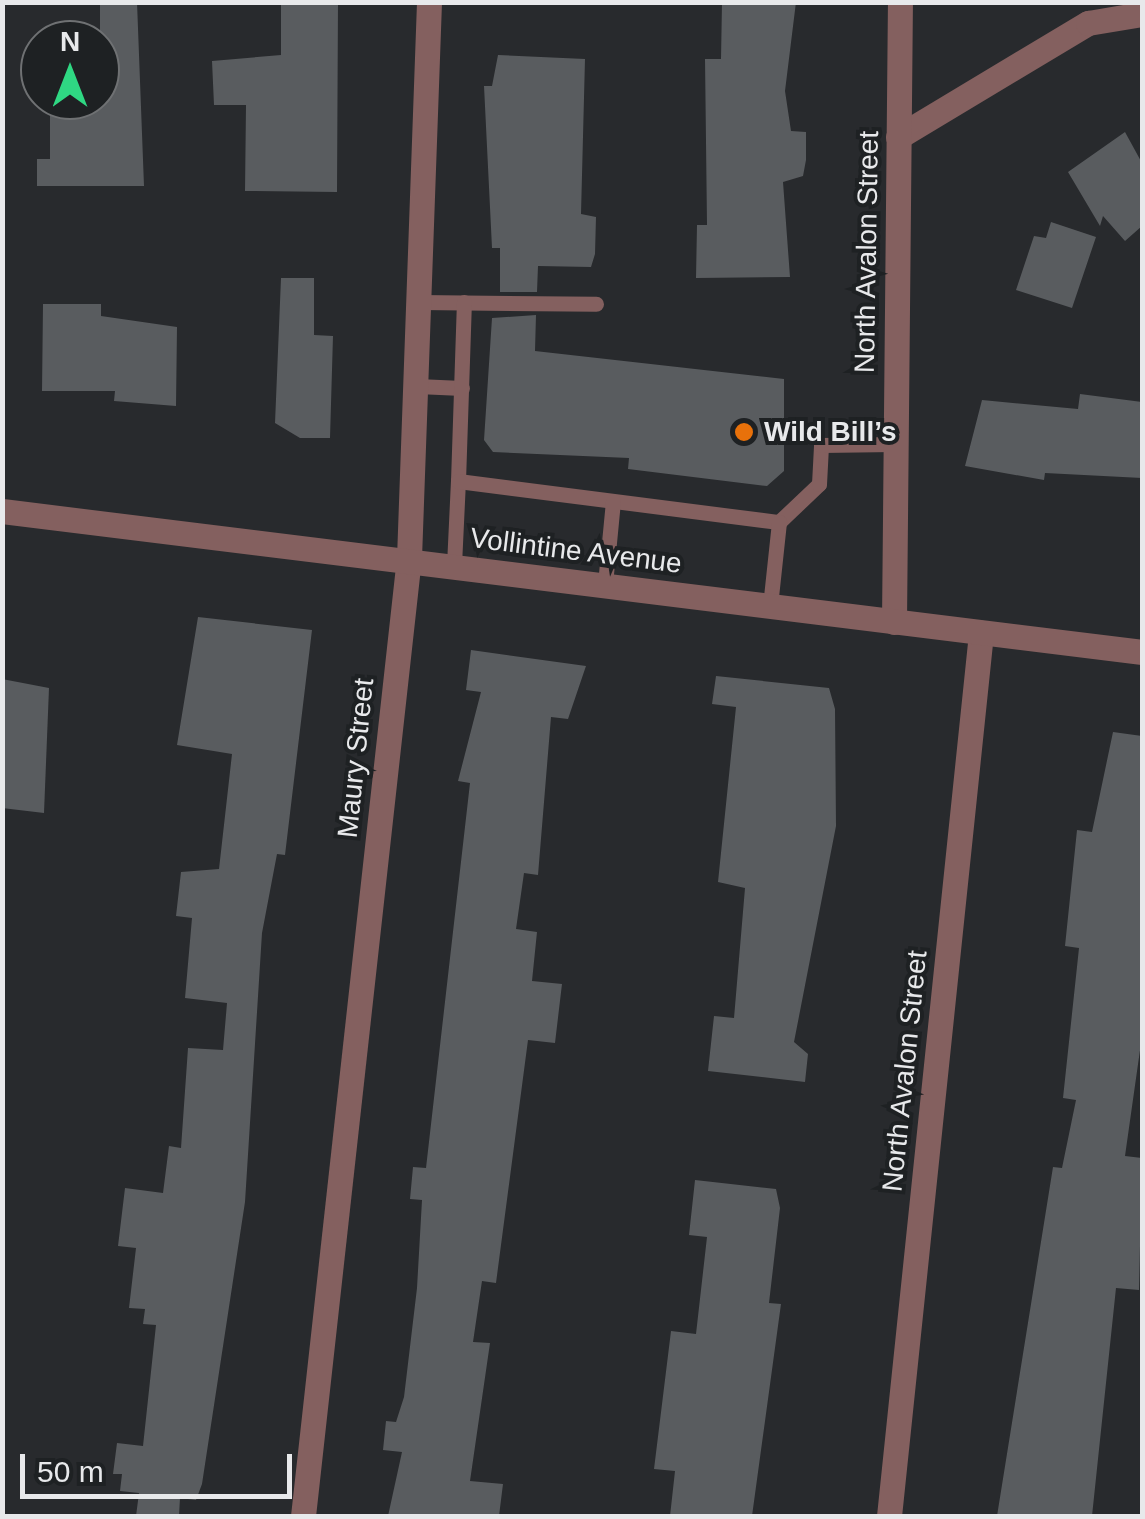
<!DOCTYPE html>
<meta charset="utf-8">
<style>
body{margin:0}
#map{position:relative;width:1145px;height:1519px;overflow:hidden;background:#282a2d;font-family:Helvetica,sans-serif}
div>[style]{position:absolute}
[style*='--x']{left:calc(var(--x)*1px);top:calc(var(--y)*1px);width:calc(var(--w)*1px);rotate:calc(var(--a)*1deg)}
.building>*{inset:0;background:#595c5f}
.service>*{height:15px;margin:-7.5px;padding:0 7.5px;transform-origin:7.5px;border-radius:7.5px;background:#84605f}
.minor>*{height:25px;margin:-12.5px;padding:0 12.5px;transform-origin:12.5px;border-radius:12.5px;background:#84605f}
.tertiary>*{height:25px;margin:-12.5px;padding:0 12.5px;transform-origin:12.5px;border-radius:12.5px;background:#84605f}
.dots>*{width:28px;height:28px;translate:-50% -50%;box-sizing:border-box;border:5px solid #1e2123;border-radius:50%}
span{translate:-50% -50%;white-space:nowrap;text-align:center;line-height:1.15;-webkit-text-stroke:8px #1e2123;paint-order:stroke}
.street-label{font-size:28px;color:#e8e9eb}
.poi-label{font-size:28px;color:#e8e9eb;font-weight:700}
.left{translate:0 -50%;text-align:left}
.frame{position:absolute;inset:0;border:5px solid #e8e9eb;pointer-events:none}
.north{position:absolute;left:20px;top:20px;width:100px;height:100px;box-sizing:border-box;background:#1e2123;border:2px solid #6f7173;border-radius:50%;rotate:0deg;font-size:28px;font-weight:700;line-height:40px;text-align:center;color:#e8e9eb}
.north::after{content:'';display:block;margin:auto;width:35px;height:45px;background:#2fd883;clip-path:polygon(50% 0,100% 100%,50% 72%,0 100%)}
.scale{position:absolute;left:20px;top:1454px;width:272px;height:45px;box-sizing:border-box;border:5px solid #e8e9eb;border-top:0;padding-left:12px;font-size:30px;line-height:35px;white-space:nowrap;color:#e8e9eb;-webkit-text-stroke:8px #1e2123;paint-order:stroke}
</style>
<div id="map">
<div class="building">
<i style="clip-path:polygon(100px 2px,137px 2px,144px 186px,37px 186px,37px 159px,50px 159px,50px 100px,100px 100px)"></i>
<i style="clip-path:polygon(281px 2px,338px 2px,337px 192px,245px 191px,246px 105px,214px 105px,212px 61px,281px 55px)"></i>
<i style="clip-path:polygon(722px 2px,796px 2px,785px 91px,791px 131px,806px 132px,806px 160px,803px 176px,783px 182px,790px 277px,696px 278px,697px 225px,707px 225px,705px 59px,721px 59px)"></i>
<i style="clip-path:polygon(498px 55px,585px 59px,581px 214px,596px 217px,595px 254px,591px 267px,538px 266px,537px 292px,500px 292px,500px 248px,492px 248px,484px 86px,492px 86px)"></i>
<i style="clip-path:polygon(1125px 132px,1142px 163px,1142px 226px,1125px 241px,1103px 216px,1100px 226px,1068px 172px)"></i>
<i style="clip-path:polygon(1051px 222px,1096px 237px,1072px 308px,1016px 290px,1034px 236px,1046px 238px)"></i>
<i style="clip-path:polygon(281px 278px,314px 278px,314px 335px,333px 336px,330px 438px,300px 438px,275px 423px)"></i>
<i style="clip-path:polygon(43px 304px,101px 304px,101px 316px,177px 327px,176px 406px,114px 401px,115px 391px,42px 391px)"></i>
<i style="clip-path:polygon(536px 315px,535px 351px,784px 379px,784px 471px,767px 486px,628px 469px,629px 458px,493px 452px,484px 440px,492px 318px)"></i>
<i style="clip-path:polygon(1080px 394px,1142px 402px,1142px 478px,1045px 473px,1044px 480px,965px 466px,982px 400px,1078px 409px)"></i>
<i style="clip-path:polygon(198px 617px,312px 630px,285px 855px,277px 854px,262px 933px,245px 1202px,202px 1484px,196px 1500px,180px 1498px,179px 1516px,136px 1516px,139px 1493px,120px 1491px,122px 1474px,113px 1474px,117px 1443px,143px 1446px,156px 1325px,143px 1324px,145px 1309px,129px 1308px,136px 1248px,118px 1246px,125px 1188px,163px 1193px,169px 1146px,181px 1148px,188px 1048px,223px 1050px,227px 1003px,185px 998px,192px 918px,176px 916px,181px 872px,219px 869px,232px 754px,177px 745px)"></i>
<i style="clip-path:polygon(471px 650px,586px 666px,568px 719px,551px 717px,538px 875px,524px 873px,516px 929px,537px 932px,532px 981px,562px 984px,555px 1043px,528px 1040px,496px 1283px,482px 1281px,473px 1342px,490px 1343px,470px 1481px,503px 1484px,499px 1516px,388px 1516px,402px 1452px,383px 1450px,386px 1421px,396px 1422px,404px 1397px,417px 1288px,422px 1200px,410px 1199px,413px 1167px,426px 1168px,470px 783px,458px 781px,481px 692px,466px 690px)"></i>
<i style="clip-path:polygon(716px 676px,829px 688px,835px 709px,836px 826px,794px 1042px,808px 1054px,805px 1082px,708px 1071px,714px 1016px,734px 1018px,745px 888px,718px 882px,736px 707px,712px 704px)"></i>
<i style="clip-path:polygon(2px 679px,49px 688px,44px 813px,2px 808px)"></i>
<i style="clip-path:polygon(1113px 732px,1142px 736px,1142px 1036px,1125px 1156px,1142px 1158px,1139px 1290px,1116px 1288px,1092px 1516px,997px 1516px,1053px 1167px,1062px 1168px,1076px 1100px,1063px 1098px,1079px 948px,1065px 946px,1077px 830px,1092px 832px)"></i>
<i style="clip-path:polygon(695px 1180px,776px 1189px,780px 1208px,769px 1303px,781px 1304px,752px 1516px,670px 1516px,675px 1471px,654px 1469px,671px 1331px,696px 1334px,707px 1237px,689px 1235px)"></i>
</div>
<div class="service">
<i style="--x:419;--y:302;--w:177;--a:0.6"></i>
<i style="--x:417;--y:386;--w:45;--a:2.5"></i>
<i style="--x:458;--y:481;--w:179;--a:-88.1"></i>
<i style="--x:779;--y:522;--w:55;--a:-43.5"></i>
<i style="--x:819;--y:484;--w:39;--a:-87"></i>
<i style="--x:821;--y:445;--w:73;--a:-0.8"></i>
<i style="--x:454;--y:565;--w:84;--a:-87.3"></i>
<i style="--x:458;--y:481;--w:324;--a:7.3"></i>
<i style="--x:779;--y:522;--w:84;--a:96.1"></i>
<i style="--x:605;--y:584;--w:83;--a:-84.5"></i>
</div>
<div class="minor">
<i style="--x:898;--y:137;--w:222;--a:-31"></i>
<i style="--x:1088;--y:23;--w:55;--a:-9.5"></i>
<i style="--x:894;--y:622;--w:620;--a:-89.45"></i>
<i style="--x:303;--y:1516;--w:964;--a:-83.69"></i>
<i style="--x:409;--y:558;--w:556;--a:-87.94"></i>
<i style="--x:889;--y:1516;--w:888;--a:-84.05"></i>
</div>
<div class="tertiary">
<i style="--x:2;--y:511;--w:1149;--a:7.05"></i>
</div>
<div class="dots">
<i style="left:744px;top:432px;background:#e8710a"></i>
</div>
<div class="street-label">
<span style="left:867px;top:252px;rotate:-89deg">North Avalon Street</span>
<span style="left:576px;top:551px;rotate:7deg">Vollintine Avenue</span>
<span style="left:356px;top:758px;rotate:-84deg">Maury Street</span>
<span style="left:905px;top:1071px;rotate:-84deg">North Avalon Street</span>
</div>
<div class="poi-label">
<span class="left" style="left:764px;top:432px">Wild Bill’s</span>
</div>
<div class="frame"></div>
<div class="north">N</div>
<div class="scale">50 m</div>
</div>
